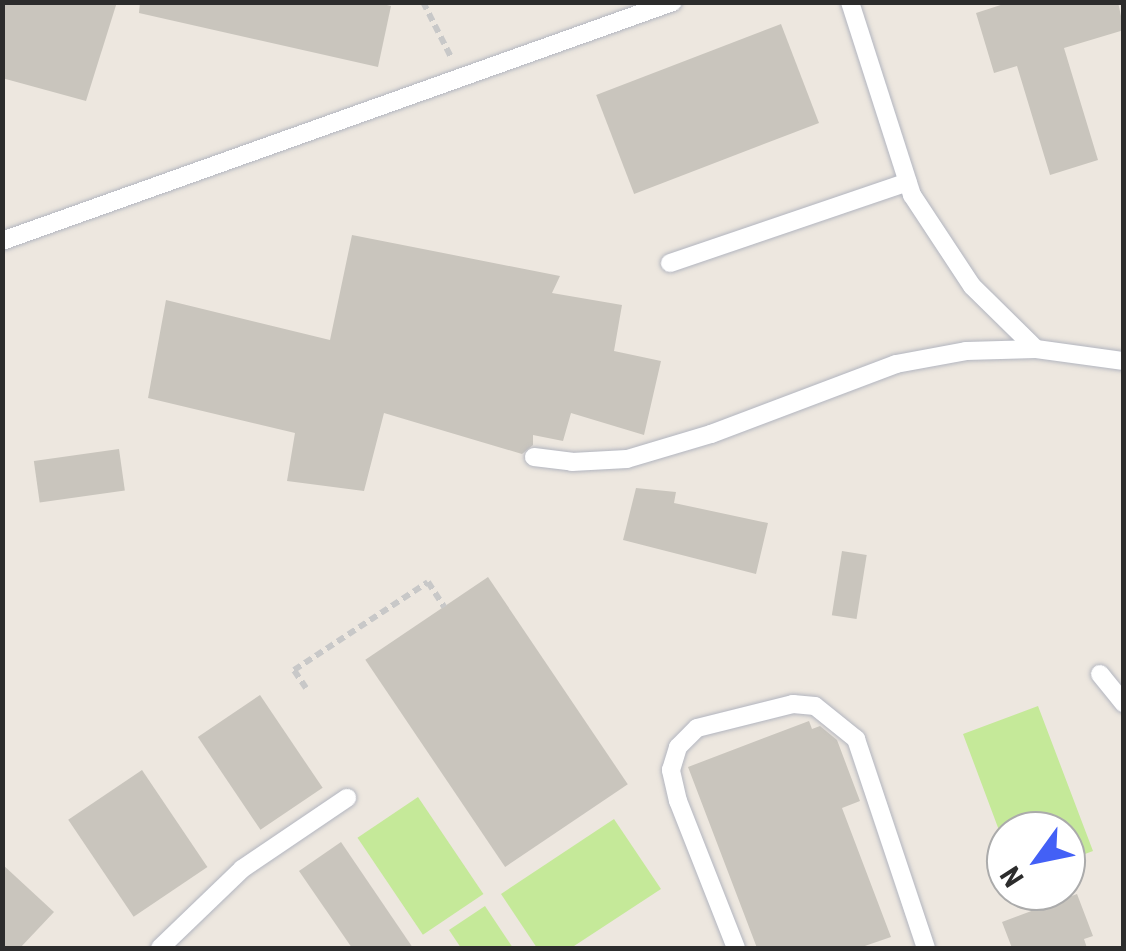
<!DOCTYPE html>
<style>
body{margin:0}
#map{position:relative;width:1126px;height:951px;overflow:hidden;background:#ede7df;font-family:"Roboto Condensed",sans-serif}
div>[style]{position:absolute}
[style*='--x']{left:calc(var(--x)*1px);top:calc(var(--y)*1px);width:calc(var(--w)*1px);rotate:calc(var(--a)*1deg)}
.pitch>*{inset:0;background:#c5e999;transform-origin:0 0}
.building>*{inset:0;background:#c9c5bd;transform-origin:0 0}
.path>*{height:6px;margin-top:-3px;transform-origin:0;background:repeating-linear-gradient(90deg,#c8c8c8 0 8px,transparent 0 13px)}
.roads{filter:drop-shadow(0 0 2px #b2b5bf) drop-shadow(0 0 2px #b2b5bf)}
.service>*{height:18px;margin:-9px;padding:0 9px;transform-origin:9px;border-radius:9px;background:#fff}
span{translate:-50% -50%;white-space:nowrap;text-align:center;line-height:1.15;-webkit-text-stroke:10px #fff;paint-order:stroke}
.frame{position:absolute;inset:0;border:5px solid #2c2c2c;pointer-events:none}
.north{position:absolute;left:986px;top:811px;width:100px;height:100px;box-sizing:border-box;background:#fff;border:2px solid #ababab;border-radius:50%;rotate:237deg;font-size:28px;font-weight:700;line-height:40px;text-align:center;color:#2c2c2c}
.north::after{content:'';display:block;margin:auto;width:35px;height:45px;background:#4360f6;clip-path:polygon(50% 0,100% 100%,50% 72%,0 100%)}
</style>
<div id="map">
<div class="pitch">
<i style="clip-path:polygon(1038px 706px,1093px 851px,1066px 861px,1066px 831px,1006px 831px,1006px 849px,963px 734px)"></i>
<i style="left:418px;top:797px;width:117px;height:73px;rotate:56deg"></i>
<i style="clip-path:polygon(614px 819px,661px 889px,571px 948px,537px 948px,501px 894px)"></i>
<i style="clip-path:polygon(485px 906px,513px 948px,461px 948px,449px 930px)"></i>
</div>
<div class="building">
<i style="clip-path:polygon(2px 2px,117px 2px,86px 101px,2px 78px)"></i>
<i style="clip-path:polygon(140px 2px,374px 2px,391px 6px,378px 67px,139px 13px)"></i>
<i style="clip-path:polygon(1010px 2px,1118px 2px,1124px 30px,1064px 48px,1098px 160px,1050px 175px,1017px 66px,994px 73px,976px 13px)"></i>
<i style="left:781px;top:24px;width:106px;height:198px;rotate:69deg"></i>
<i style="clip-path:polygon(352px 235px,560px 276px,552px 293px,622px 305px,614px 351px,661px 361px,644px 435px,571px 413px,563px 441px,533px 435px,533px 445px,522px 454px,384px 413px,364px 491px,287px 481px,295px 433px,148px 398px,166px 300px,330px 340px)"></i>
<i style="left:119px;top:449px;width:42px;height:86px;rotate:82deg"></i>
<i style="clip-path:polygon(636px 488px,676px 492px,674px 503px,768px 523px,756px 574px,623px 540px)"></i>
<i style="left:842px;top:551px;width:25px;height:65px;rotate:9deg"></i>
<i style="left:488px;top:577px;width:250px;height:148px;rotate:56deg"></i>
<i style="left:260px;top:695px;width:112px;height:75px;rotate:56deg"></i>
<i style="clip-path:polygon(809px 721px,812px 729px,820px 726px,837px 740px,860px 801px,842px 808px,891px 937px,859px 948px,757px 948px,688px 767px)"></i>
<i style="left:142px;top:770px;width:117px;height:89px;rotate:56deg"></i>
<i style="clip-path:polygon(341px 842px,413px 948px,352px 948px,299px 871px)"></i>
<i style="clip-path:polygon(2px 864px,54px 912px,20px 948px,2px 948px)"></i>
<i style="clip-path:polygon(1077px 894px,1093px 936px,1084px 939px,1087px 948px,1012px 948px,1002px 922px)"></i>
</div>
<div class="path">
<i style="--x:423;--y:2;--w:64;--a:63"></i>
<i style="--x:306;--y:688;--w:22;--a:-124"></i>
<i style="--x:294;--y:670;--w:160;--a:-33.3"></i>
<i style="--x:428;--y:582;--w:30;--a:57"></i>
</div>
<div class="roads">
<div class="service">
<i style="--x:850;--y:2;--w:203;--a:72.2"></i>
<i style="--x:912;--y:195;--w:109;--a:56.6"></i>
<i style="--x:972;--y:286;--w:90;--a:44.5"></i>
<i style="--x:1036;--y:349;--w:89;--a:7.8"></i>
<i style="--x:2;--y:241;--w:712;--a:-19.61"></i>
<i style="--x:670;--y:263;--w:251;--a:-18.8"></i>
<i style="--x:534;--y:457;--w:38;--a:7"></i>
<i style="--x:572;--y:462;--w:55;--a:-3.1"></i>
<i style="--x:627;--y:459;--w:88;--a:-16.6"></i>
<i style="--x:711;--y:434;--w:198;--a:-20.7"></i>
<i style="--x:896;--y:364;--w:71;--a:-10.5"></i>
<i style="--x:966;--y:351;--w:70;--a:-1.6"></i>
<i style="--x:1100;--y:674;--w:38;--a:51"></i>
<i style="--x:160;--y:948;--w:114;--a:-43.9"></i>
<i style="--x:242;--y:869;--w:127;--a:-34.1"></i>
<i style="--x:736;--y:948;--w:158;--a:-111.5"></i>
<i style="--x:678;--y:801;--w:32;--a:-103"></i>
<i style="--x:671;--y:770;--w:24;--a:-73"></i>
<i style="--x:678;--y:747;--w:27;--a:-45"></i>
<i style="--x:697;--y:728;--w:99;--a:-14"></i>
<i style="--x:793;--y:704;--w:22;--a:5"></i>
<i style="--x:815;--y:706;--w:53;--a:38.8"></i>
<i style="--x:856;--y:739;--w:220;--a:71.5"></i>
</div>
</div>
<div class="frame"></div>
<div class="north">N</div>
</div>
